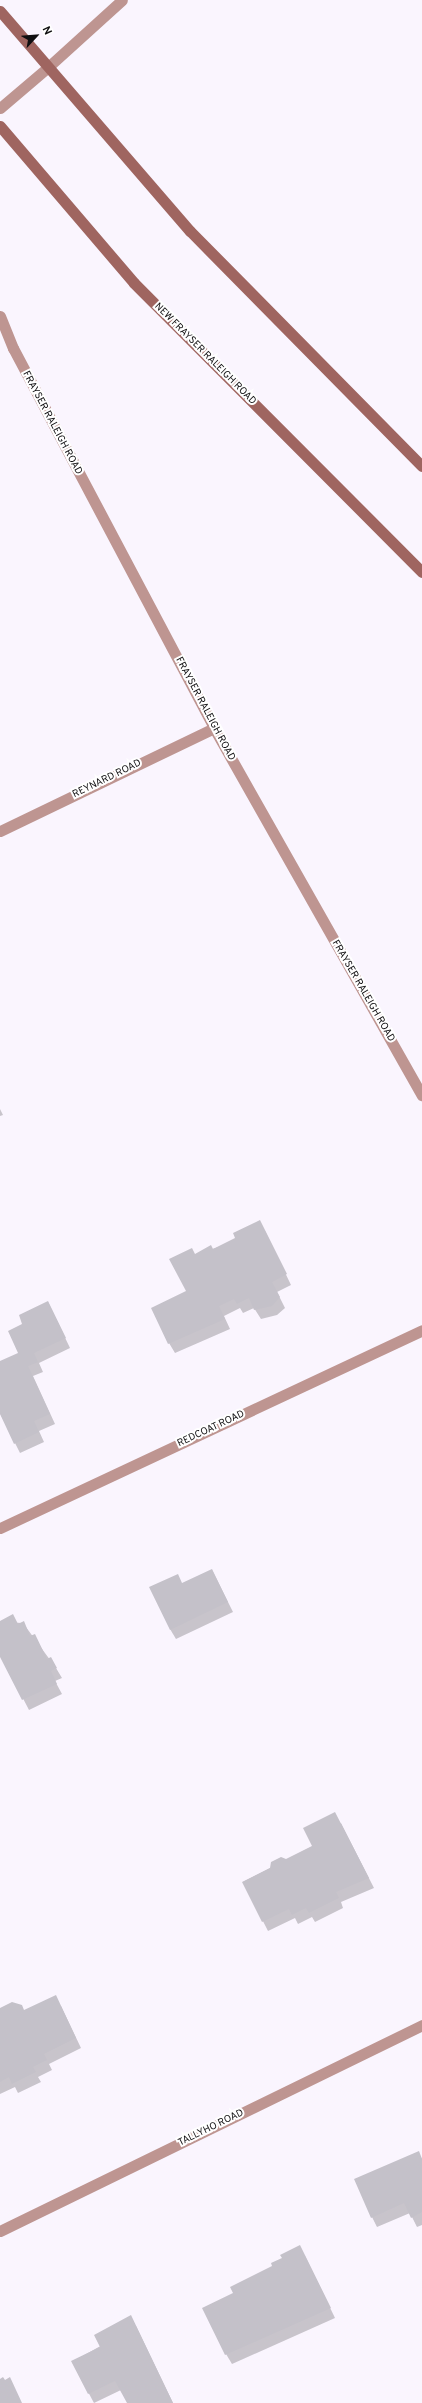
<!DOCTYPE html>
<style>
body{margin:0}
#map{position:relative;width:422px;height:2403px;overflow:hidden;background:#faf5fe;font-family:Overpass,sans-serif}
div>[style]{position:absolute}
[style*='--x']{left:calc(var(--x)*1px);top:calc(var(--y)*1px);width:calc(var(--w)*1px);rotate:calc(var(--a)*1deg)}
.shadow>*{inset:0;background:#0003}
.building>*{inset:0;background:#c4c1c9}
.service>*{height:11px;margin:-5.5px;padding:0 5.5px;transform-origin:5.5px;border-radius:5.5px;background:#be9591}
.minor>*{height:11px;margin:-5.5px;padding:0 5.5px;transform-origin:5.5px;border-radius:5.5px;background:#be9591}
.secondary>*{height:11px;margin:-5.5px;padding:0 5.5px;transform-origin:5.5px;border-radius:5.5px;background:#9f6560}
span{translate:-50% -50%;white-space:nowrap;text-align:center;line-height:1.15;-webkit-text-stroke:4px #fff;paint-order:stroke}
.street-label{font-size:10px;color:#100f11}
.north{position:absolute;left:16px;top:16px;width:40px;height:40px;-webkit-text-stroke:3px #fff;paint-order:stroke;rotate:64deg;font-size:11px;font-weight:700;line-height:16px;text-align:center;color:#100f11}
.north::after{content:'';display:block;margin:auto;width:14px;height:18px;background:#100f11;clip-path:polygon(50% 0,100% 100%,50% 72%,0 100%)}
</style>
<div id="map">
<div class="shadow">
<i style="clip-path:polygon(0 1109px,3px 1115px,0 1116px)"></i>
<i style="clip-path:polygon(265px 1231px,291px 1285px,277px 1292px,285px 1308px,277px 1315px,261px 1319px,254px 1308px,243px 1313px,240px 1308px,224px 1316px,230px 1329px,175px 1353px,169px 1343px,187px 1292px,195px 1255px)"></i>
<i style="clip-path:polygon(48px 1302px,70px 1348px,39px 1363px,43px 1372px,33px 1376px,55px 1424px,39px 1431px,44px 1442px,20px 1453px,0 1413px,0 1363px,19px 1354px,24px 1324px)"></i>
<i style="clip-path:polygon(212px 1570px,233px 1612px,176px 1639px,170px 1629px,183px 1584px)"></i>
<i style="clip-path:polygon(0 1622px,23px 1623px,56px 1668px,62px 1678px,55px 1681px,62px 1694px,29px 1710px,0 1654px)"></i>
<i style="clip-path:polygon(341px 1823px,374px 1888px,341px 1902px,343px 1908px,315px 1922px,312px 1917px,298px 1924px,295px 1918px,268px 1931px,243px 1882px,313px 1846px)"></i>
<i style="clip-path:polygon(61px 2006px,81px 2048px,49px 2064px,52px 2070px,38px 2077px,41px 2082px,18px 2093px,15px 2087px,0 2094px,0 2009px,24px 2011px)"></i>
<i style="clip-path:polygon(418px 2152px,422px 2159px,422px 2225px,417px 2227px,410px 2213px,377px 2227px,372px 2217px)"></i>
<i style="clip-path:polygon(305px 2256px,335px 2318px,232px 2364px,226px 2354px,235px 2293px)"></i>
<i style="clip-path:polygon(136px 2326px,173px 2403px,128px 2403px,121px 2390px,94px 2403px,72px 2362px)"></i>
</div>
<div class="building">
<i style="clip-path:polygon(260px 1220px,287px 1274px,272px 1282px,280px 1297px,272px 1306px,254px 1310px,249px 1298px,237px 1304px,234px 1299px,219px 1306px,225px 1319px,168px 1344px,151px 1308px,186px 1291px,169px 1259px,192px 1248px,195px 1254px,211px 1245px,213px 1249px,235px 1238px,233px 1233px)"></i>
<i style="clip-path:polygon(48px 1301px,66px 1338px,34px 1353px,38px 1362px,28px 1366px,50px 1414px,34px 1421px,39px 1432px,14px 1444px,0 1414px,0 1361px,18px 1353px,8px 1331px,22px 1324px,19px 1315px)"></i>
<i style="clip-path:polygon(212px 1569px,228px 1602px,170px 1630px,149px 1587px,178px 1574px,182px 1583px)"></i>
<i style="clip-path:polygon(13px 1614px,18px 1624px,24px 1621px,30px 1636px,35px 1634px,47px 1659px,51px 1657px,57px 1668px,51px 1671px,57px 1684px,22px 1700px,0 1657px,0 1621px)"></i>
<i style="clip-path:polygon(335px 1812px,369px 1878px,336px 1892px,339px 1898px,309px 1913px,306px 1908px,292px 1915px,289px 1909px,262px 1922px,242px 1882px,270px 1868px,271px 1862px,281px 1857px,286px 1859px,312px 1846px,303px 1828px)"></i>
<i style="clip-path:polygon(56px 1995px,76px 2038px,44px 2054px,47px 2060px,33px 2067px,36px 2072px,12px 2084px,9px 2077px,0 2082px,0 2008px,12px 2002px,22px 2005px,24px 2010px)"></i>
<i style="clip-path:polygon(419px 2151px,422px 2159px,422px 2212px,411px 2218px,404px 2203px,371px 2218px,354px 2179px)"></i>
<i style="clip-path:polygon(300px 2245px,331px 2308px,225px 2355px,202px 2308px,233px 2293px,230px 2287px,272px 2266px,271px 2263px,282px 2258px,280px 2255px)"></i>
<i style="clip-path:polygon(131px 2315px,173px 2403px,127px 2403px,115px 2381px,88px 2394px,71px 2361px,100px 2347px,94px 2335px)"></i>
<i style="clip-path:polygon(3px 2377px,5px 2380px,10px 2377px,22px 2403px,0 2403px,0 2379px)"></i>
</div>
<div class="service">
<i style="--x:47;--y:68;--w:101;--a:-42.2"></i>
</div>
<div class="minor">
<i style="--x:0;--y:108;--w:62;--a:-40.4"></i>
<i style="--x:0;--y:316;--w:35;--a:68"></i>
<i style="--x:13;--y:348;--w:430;--a:62.1"></i>
<i style="--x:214;--y:728;--w:422;--a:60.5"></i>
<i style="--x:0;--y:831;--w:237;--a:-25.7"></i>
<i style="--x:0;--y:1528;--w:466;--a:-25.1"></i>
<i style="--x:0;--y:2231;--w:470;--a:-26"></i>
</div>
<div class="secondary">
<i style="--x:0;--y:11;--w:291;--a:49.2"></i>
<i style="--x:190;--y:231;--w:330;--a:45.4"></i>
<i style="--x:0;--y:126;--w:206;--a:49.5"></i>
<i style="--x:134;--y:283;--w:408;--a:45.1"></i>
</div>
<div class="street-label">
<span style="left:205px;top:354px;rotate:45deg">NEW FRAYSER RALEIGH ROAD</span>
<span style="left:52px;top:423px;rotate:62deg">FRAYSER RALEIGH ROAD</span>
<span style="left:205px;top:709px;rotate:62deg">FRAYSER RALEIGH ROAD</span>
<span style="left:107px;top:779px;rotate:-26deg">REYNARD ROAD</span>
<span style="left:363px;top:991px;rotate:60deg">FRAYSER RALEIGH ROAD</span>
<span style="left:211px;top:1429px;rotate:-25deg">REDCOAT ROAD</span>
<span style="left:211px;top:2128px;rotate:-26deg">TALLYHO ROAD</span>
</div>
<div class="north">N</div>
</div>
